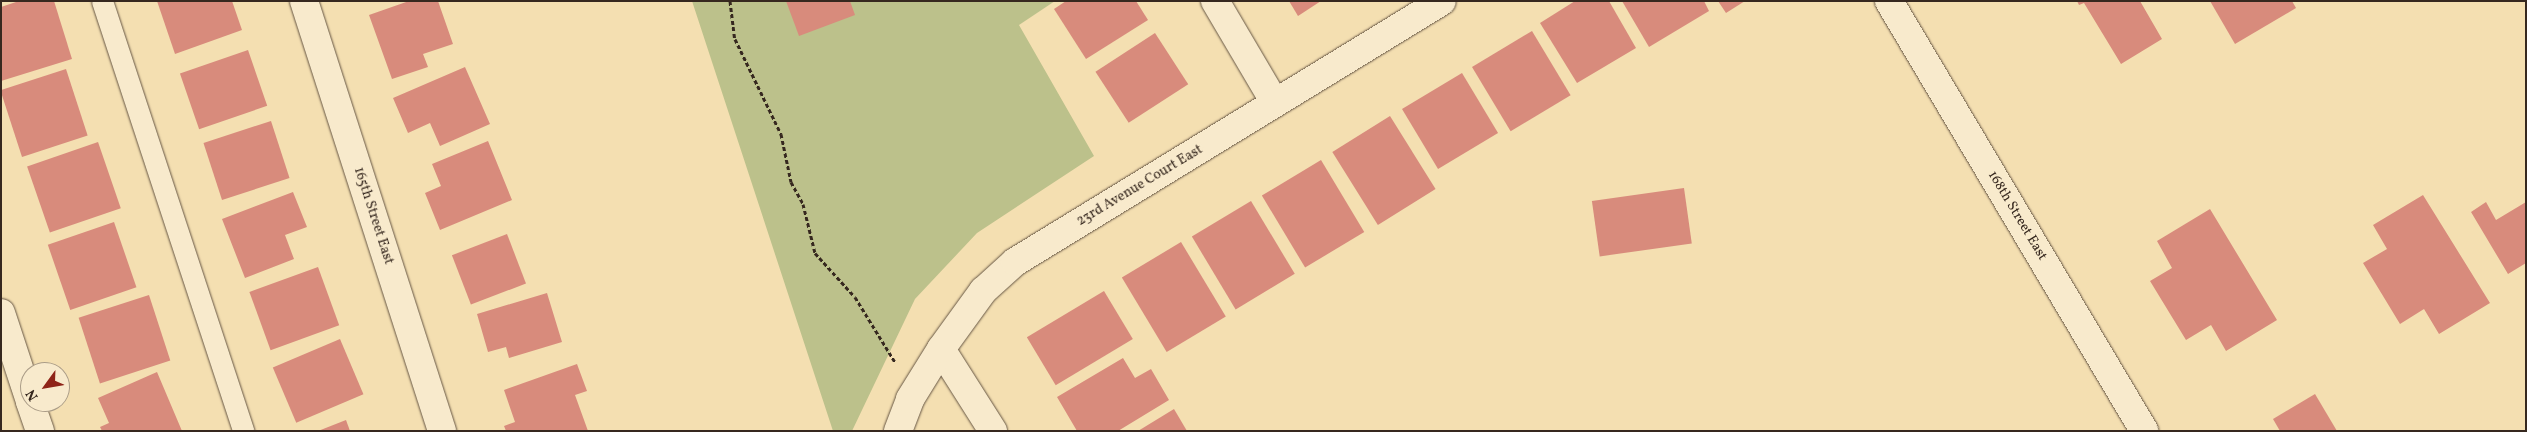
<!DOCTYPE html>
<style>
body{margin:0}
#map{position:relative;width:2527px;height:432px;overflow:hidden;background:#f4dfb1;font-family:Vollkorn,serif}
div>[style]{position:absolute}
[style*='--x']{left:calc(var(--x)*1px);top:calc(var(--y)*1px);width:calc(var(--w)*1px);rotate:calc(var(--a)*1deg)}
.green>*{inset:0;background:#bcc18b}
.building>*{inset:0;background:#d88b7c;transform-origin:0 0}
.path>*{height:3px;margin-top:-1.5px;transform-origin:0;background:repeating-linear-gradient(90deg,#36281f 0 4px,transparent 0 6.5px)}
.roads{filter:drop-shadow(0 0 1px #665644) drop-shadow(0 0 1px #665644)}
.lane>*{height:21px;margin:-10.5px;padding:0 10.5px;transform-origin:10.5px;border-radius:10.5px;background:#f8eacc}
.street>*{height:28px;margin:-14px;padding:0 14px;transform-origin:14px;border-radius:14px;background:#f8eacc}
span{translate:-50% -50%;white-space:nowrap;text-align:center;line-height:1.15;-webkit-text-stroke:5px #f8eacc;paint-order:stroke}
.street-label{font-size:14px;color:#36281f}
.frame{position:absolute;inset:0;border:2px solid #36281f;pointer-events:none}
.north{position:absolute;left:20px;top:362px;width:50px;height:50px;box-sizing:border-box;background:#f8eacc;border:1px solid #aa9c87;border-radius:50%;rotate:238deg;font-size:14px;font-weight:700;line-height:20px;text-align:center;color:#36281f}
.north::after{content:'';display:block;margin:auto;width:18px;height:22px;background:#8f2418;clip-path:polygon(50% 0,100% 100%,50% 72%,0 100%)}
</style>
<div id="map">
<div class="green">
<i style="clip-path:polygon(692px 1px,1055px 1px,1019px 25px,1094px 156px,977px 233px,915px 299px,852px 431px,833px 431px)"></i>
</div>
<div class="building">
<i style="clip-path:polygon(19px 1px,54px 1px,72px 59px,1px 81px,1px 7px)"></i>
<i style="clip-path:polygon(157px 1px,232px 1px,242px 30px,175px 54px)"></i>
<i style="clip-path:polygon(409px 1px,438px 1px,453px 44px,423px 54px,428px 67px,392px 79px,369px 15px)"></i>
<i style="clip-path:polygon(786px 1px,850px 1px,855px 15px,799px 36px)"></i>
<i style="clip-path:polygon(1066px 1px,1136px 1px,1148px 20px,1086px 59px,1054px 9px)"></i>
<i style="clip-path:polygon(1289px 1px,1321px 1px,1298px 16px)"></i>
<i style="clip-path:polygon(1575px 1px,1609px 1px,1636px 48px,1577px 83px,1540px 23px)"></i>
<i style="clip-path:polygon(1622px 1px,1704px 1px,1709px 11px,1649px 47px)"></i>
<i style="clip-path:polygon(1718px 1px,1745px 1px,1726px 13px)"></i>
<i style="clip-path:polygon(2077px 1px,2140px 1px,2162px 39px,2121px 64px,2084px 3px,2079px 5px)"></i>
<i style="clip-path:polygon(2210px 1px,2292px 1px,2296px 8px,2235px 44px)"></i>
<i style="left:1532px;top:31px;width:75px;height:70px;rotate:59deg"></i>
<i style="left:1155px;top:33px;width:61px;height:71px;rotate:57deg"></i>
<i style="left:248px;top:50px;width:59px;height:72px;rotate:71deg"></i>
<i style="clip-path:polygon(465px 67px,490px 124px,440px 146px,430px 123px,408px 133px,393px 98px)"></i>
<i style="left:66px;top:69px;width:70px;height:69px;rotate:72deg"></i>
<i style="left:1462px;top:73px;width:70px;height:70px;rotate:59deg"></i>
<i style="left:1390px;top:116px;width:86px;height:68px;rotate:58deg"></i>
<i style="left:271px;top:121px;width:60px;height:71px;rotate:72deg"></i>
<i style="clip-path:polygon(488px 141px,512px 200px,440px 230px,425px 193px,441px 186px,432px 164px)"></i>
<i style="left:98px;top:142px;width:70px;height:75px;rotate:71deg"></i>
<i style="left:1321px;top:160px;width:84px;height:69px;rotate:59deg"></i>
<i style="left:1684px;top:188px;width:56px;height:93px;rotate:82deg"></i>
<i style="clip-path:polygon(293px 192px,307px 227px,285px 235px,294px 259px,245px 278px,222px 219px)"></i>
<i style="clip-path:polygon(2423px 195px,2490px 303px,2439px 334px,2424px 309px,2400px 324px,2363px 263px,2387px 249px,2373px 225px)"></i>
<i style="left:1251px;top:201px;width:85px;height:69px;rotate:59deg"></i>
<i style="clip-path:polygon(2486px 202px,2496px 220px,2526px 202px,2526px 263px,2508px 274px,2471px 212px)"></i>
<i style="clip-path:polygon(2210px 209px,2277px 320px,2226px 351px,2211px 325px,2186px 340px,2150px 281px,2172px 268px,2157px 241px)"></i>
<i style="left:114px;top:222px;width:69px;height:70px;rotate:71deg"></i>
<i style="left:507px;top:234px;width:53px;height:59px;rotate:69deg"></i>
<i style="left:1181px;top:242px;width:87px;height:69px;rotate:59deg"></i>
<i style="left:318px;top:267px;width:62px;height:73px;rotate:70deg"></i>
<i style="left:1104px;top:291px;width:56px;height:90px;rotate:59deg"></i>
<i style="clip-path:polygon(547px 293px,562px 342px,509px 358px,506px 347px,488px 352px,477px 314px)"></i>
<i style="left:149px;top:295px;width:69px;height:74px;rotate:72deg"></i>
<i style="left:340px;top:339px;width:60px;height:73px;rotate:67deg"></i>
<i style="clip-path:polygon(1123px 358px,1135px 378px,1151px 369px,1169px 400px,1118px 431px,1077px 431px,1057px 397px)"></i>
<i style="clip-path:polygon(577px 364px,587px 391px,575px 395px,588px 431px,506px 431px,504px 426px,515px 422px,504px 390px)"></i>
<i style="clip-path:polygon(157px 372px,182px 431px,102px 431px,100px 427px,109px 423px,98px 398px)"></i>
<i style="clip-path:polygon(2315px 394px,2337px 431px,2280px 431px,2273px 419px)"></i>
<i style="clip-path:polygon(1174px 409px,1187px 431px,1138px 431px)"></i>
<i style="clip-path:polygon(346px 420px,350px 431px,318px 431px)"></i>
</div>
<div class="path">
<i style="--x:730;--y:1;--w:38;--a:83"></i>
<i style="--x:735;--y:39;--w:106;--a:64.2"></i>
<i style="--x:781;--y:134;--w:49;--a:78.2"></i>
<i style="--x:791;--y:182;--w:25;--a:61"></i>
<i style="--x:803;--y:204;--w:50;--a:76.2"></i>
<i style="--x:815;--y:253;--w:59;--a:47.7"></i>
<i style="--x:855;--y:297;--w:76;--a:58.4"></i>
</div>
<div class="roads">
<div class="lane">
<i style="--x:102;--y:1;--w:453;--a:71.8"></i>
</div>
<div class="street">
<i style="--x:304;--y:1;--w:452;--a:72.2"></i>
<i style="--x:1215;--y:1;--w:118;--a:59.5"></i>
<i style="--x:1889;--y:1;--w:500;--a:59.3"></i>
<i style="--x:1;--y:313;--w:93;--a:71.8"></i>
<i style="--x:941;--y:349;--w:97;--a:57.6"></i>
<i style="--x:30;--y:402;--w:31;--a:71"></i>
<i style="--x:898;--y:431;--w:34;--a:-69"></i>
<i style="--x:910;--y:399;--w:59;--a:-58.2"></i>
<i style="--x:941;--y:349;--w:72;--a:-54.1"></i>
<i style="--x:983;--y:291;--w:43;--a:-42.2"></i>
<i style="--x:1015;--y:262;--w:500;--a:-31.43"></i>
</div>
</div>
<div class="street-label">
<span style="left:1140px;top:186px;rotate:-31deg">23rd Avenue Court East</span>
<span style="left:373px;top:216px;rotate:72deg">165th Street East</span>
<span style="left:2017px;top:216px;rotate:59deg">168th Street East</span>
</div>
<div class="frame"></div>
<div class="north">N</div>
</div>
